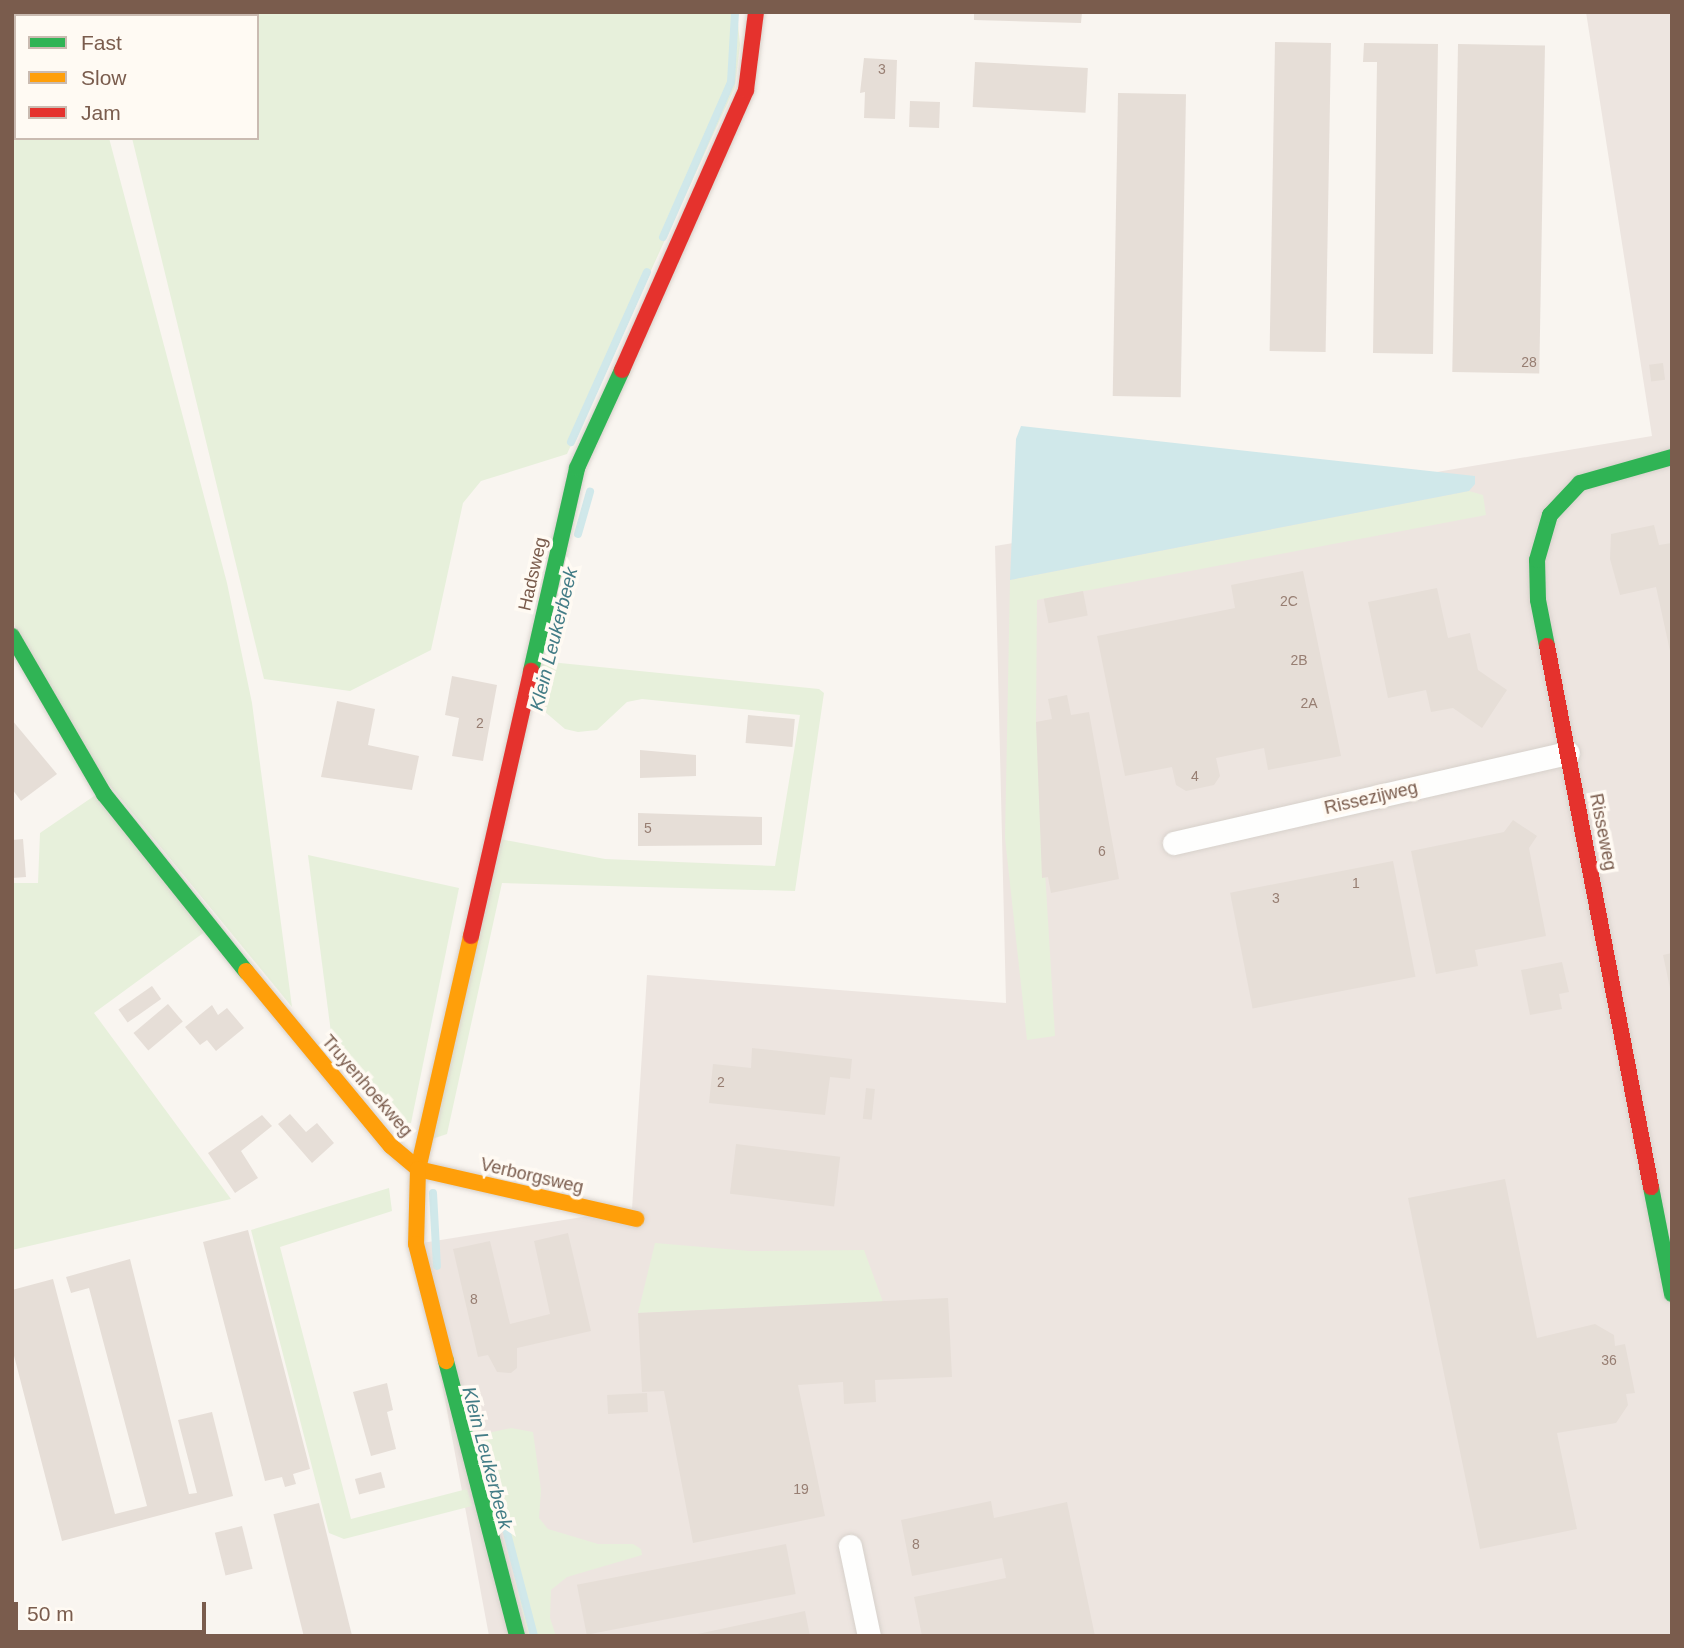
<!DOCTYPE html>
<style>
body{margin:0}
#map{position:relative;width:1684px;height:1648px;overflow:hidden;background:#f9f5f0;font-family:Arial,sans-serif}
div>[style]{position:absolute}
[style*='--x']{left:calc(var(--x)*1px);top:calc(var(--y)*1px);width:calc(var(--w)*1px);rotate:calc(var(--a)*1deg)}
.industrial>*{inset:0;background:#ede5e0}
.green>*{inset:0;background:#e7f0db}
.water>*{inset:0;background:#d0e8ea}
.stream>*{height:8px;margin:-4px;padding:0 4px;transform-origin:4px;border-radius:4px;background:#d0e8ea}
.building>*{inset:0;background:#e6ded7;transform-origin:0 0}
.roads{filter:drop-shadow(0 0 2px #d7d1cb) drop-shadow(0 0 2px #d7d1cb)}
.street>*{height:23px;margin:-11.5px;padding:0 11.5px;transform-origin:11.5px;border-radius:11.5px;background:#fefefd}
.fast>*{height:16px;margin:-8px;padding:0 8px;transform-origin:8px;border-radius:8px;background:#30b455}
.slow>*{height:16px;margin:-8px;padding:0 8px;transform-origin:8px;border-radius:8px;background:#ff9f0a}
.jam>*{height:16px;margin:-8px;padding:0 8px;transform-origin:8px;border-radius:8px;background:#e5322d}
span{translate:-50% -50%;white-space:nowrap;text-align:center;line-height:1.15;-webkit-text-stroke:7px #fffaf3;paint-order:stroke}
.number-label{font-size:14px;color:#977e72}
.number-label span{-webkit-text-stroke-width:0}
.street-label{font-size:18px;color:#7a5c4d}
.water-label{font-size:19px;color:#437c86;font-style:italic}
.frame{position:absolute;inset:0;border:14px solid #7a5c4d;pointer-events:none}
.legend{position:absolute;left:14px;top:14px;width:245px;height:126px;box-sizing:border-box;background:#fffaf3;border:2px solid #cabbb1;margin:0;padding:9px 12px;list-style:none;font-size:21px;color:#7a5c4d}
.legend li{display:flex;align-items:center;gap:14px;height:35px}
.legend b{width:35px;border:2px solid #cabbb1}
.scale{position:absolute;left:14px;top:1602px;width:192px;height:32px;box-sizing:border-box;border:4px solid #7a5c4d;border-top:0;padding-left:9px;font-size:21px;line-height:24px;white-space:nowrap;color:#7a5c4d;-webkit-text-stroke:5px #fffaf3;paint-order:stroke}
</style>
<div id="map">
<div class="industrial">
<i style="clip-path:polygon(1586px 12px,1672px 12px,1672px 1636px,489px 1636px,416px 1244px,632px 1209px,647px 975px,1006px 1003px,995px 546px,1652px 436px)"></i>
</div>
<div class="green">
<i style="clip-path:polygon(12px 12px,79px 12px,80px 16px,16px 16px,16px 138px,109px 138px,227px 583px,252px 703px,292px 1007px,103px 777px,12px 621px)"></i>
<i style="clip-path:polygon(104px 12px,737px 12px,740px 45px,735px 87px,567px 454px,481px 481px,463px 503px,431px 650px,350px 691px,264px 679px,132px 138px,257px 138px,257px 16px)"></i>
<i style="clip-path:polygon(1469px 491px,1483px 495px,1486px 515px,1037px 600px,1036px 722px,1055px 1036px,1027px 1040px,1005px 838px,1010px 580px)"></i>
<i style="clip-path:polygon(540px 661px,819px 689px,824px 693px,795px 891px,502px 883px,447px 1134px,432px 1139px,500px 839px,605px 859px,775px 866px,800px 715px,642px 699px,627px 702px,597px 730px,578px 732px,565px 729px,530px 699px)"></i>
<i style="clip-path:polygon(97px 794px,206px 931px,94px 1013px,231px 1199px,12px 1250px,12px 883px,38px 883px,40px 833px)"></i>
<i style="clip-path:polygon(308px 855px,459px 888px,411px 1123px,398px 1122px,384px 1114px,334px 1056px)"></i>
<i style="clip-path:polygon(389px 1188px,392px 1211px,280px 1247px,351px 1519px,467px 1489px,472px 1506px,344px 1539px,329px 1533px,251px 1230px)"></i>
<i style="clip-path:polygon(655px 1243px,750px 1251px,864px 1250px,883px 1302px,638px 1313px)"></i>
<i style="clip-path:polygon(511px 1428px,533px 1432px,541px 1490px,539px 1518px,548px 1529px,598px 1544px,633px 1544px,641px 1549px,642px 1555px,567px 1577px,551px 1590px,550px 1618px,556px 1636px,528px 1636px,483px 1434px)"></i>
</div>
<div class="water">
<i style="clip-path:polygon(1021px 426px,1475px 476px,1475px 484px,1469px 491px,1010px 580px,1016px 439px)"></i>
</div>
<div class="stream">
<i style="--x:663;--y:237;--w:169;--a:-66.3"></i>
<i style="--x:731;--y:82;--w:70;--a:-86.7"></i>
<i style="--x:571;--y:442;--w:186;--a:-65.9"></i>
<i style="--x:578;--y:534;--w:44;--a:-74.1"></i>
<i style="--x:433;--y:1193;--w:73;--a:86.9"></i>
<i style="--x:501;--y:1510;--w:130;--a:75.3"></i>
</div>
<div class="building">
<i style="clip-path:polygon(974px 12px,1082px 12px,1081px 23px,974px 20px)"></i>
<i style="left:1275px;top:42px;width:56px;height:309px;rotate:1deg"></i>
<i style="clip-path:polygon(1364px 43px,1438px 44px,1433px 354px,1373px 353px,1377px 62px,1363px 62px)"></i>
<i style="left:1458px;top:44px;width:87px;height:328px;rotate:1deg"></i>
<i style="clip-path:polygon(864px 58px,897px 60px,895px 119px,864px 118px,865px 92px,860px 93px)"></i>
<i style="left:975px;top:62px;width:113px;height:45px;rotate:3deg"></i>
<i style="left:1118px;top:93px;width:68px;height:303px;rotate:1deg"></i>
<i style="left:910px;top:101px;width:30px;height:26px;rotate:2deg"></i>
<i style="left:1663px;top:363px;width:17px;height:14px;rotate:83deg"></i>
<i style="clip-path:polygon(1654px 525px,1659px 545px,1672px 543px,1672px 660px,1656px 587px,1620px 595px,1610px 559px,1611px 534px)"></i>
<i style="clip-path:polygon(1303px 571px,1341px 756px,1268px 770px,1264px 748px,1216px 758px,1220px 776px,1214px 785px,1186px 791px,1176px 785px,1172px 767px,1125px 776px,1097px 636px,1235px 608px,1231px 585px)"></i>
<i style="clip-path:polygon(1437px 588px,1448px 638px,1470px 633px,1478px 670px,1507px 690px,1482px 728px,1453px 708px,1431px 712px,1426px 690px,1388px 698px,1368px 602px)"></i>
<i style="left:1083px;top:591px;width:25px;height:40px;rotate:79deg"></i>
<i style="clip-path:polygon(452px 676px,497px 685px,483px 761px,452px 756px,459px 718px,445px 715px)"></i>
<i style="clip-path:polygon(1067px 695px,1071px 715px,1089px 712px,1119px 879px,1051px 893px,1048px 877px,1042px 878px,1036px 722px,1052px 719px,1048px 699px)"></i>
<i style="clip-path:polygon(337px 701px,375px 709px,368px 745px,419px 756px,412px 790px,321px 777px)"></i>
<i style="left:748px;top:715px;width:47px;height:28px;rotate:5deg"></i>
<i style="clip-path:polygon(12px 720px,57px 774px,21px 801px,12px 789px)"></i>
<i style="clip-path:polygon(640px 750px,696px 755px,696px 776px,640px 778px)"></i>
<i style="clip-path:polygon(638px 813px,762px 817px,762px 845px,638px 846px)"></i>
<i style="clip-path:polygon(1513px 820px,1537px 836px,1529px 848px,1546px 936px,1475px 950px,1478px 966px,1436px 974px,1411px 851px,1504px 832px)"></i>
<i style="clip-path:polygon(23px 839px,26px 877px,12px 878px,12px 840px)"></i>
<i style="left:1393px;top:861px;width:118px;height:166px;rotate:79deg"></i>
<i style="clip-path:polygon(1672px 953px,1672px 993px,1671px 993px,1663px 955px)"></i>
<i style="clip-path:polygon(1562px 962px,1569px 992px,1559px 994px,1562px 1009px,1530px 1015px,1521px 970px)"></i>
<i style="left:152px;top:986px;width:16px;height:41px;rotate:55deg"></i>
<i style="left:168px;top:1004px;width:23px;height:45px;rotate:50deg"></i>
<i style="clip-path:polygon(212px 1005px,218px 1015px,227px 1008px,244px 1028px,216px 1051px,207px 1040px,200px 1045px,185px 1027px)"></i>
<i style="clip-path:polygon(752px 1048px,852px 1059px,850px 1079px,830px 1077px,825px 1115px,709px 1103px,713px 1064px,751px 1068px)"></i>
<i style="left:866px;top:1088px;width:9px;height:31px;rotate:6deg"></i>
<i style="clip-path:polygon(290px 1114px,306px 1132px,317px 1123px,334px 1143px,312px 1163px,278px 1124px)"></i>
<i style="clip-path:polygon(262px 1115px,272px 1126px,241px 1151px,258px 1178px,235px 1193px,208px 1153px)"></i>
<i style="left:736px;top:1144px;width:105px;height:50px;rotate:7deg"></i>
<i style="clip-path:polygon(1505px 1179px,1537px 1338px,1595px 1324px,1614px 1335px,1615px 1346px,1625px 1344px,1635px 1393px,1626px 1394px,1628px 1405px,1616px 1423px,1557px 1433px,1577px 1529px,1480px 1549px,1408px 1198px)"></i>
<i style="clip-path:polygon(248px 1230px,310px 1469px,293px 1474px,296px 1484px,285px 1487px,282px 1477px,265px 1481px,203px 1242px)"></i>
<i style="clip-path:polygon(568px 1233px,591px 1331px,517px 1348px,517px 1368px,511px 1373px,497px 1372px,488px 1355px,478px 1357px,453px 1249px,490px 1241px,510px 1324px,550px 1314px,534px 1241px)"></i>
<i style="clip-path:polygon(130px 1259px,189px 1494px,197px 1493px,178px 1420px,212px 1412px,233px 1496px,62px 1541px,12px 1348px,12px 1290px,53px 1279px,115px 1514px,147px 1506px,89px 1288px,71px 1293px,66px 1277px)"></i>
<i style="clip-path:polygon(948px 1298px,952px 1377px,875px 1380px,876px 1402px,844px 1404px,843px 1382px,798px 1385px,825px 1516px,693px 1543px,664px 1391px,642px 1392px,638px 1313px)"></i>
<i style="clip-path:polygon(387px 1383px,393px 1410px,387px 1412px,396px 1449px,371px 1456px,353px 1392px)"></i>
<i style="left:647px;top:1393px;width:19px;height:40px;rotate:87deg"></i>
<i style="left:381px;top:1472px;width:16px;height:27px;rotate:75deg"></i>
<i style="clip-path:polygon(991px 1501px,994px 1518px,1067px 1502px,1095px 1636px,922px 1636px,914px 1597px,1006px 1578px,1002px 1558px,912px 1576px,901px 1520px)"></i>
<i style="left:319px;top:1503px;width:137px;height:47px;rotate:76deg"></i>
<i style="left:242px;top:1526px;width:44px;height:28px;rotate:76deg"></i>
<i style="left:786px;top:1544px;width:51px;height:213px;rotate:79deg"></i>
<i style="clip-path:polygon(805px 1611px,810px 1636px,693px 1636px,693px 1635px)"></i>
</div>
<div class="roads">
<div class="street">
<i style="--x:1174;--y:843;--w:404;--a:-12.9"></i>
<i style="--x:850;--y:1546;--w:92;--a:78.1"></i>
</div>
<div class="fast">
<i style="--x:12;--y:636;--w:183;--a:59.8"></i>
<i style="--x:104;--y:794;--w:227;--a:51.3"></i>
<i style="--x:1547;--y:646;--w:47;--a:-101.1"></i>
<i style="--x:1538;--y:600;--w:40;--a:-91.4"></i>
<i style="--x:1537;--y:560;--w:47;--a:-73.9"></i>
<i style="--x:1550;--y:515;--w:44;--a:-46.8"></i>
<i style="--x:1580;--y:483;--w:96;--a:-15.8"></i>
<i style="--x:531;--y:671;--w:208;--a:-77.2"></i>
<i style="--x:577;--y:468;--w:108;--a:-65.3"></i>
<i style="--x:1651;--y:1187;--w:109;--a:78.9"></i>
<i style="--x:446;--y:1361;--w:284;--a:75.5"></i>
</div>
<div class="slow">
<i style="--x:471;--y:936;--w:239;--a:102.8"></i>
<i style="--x:418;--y:1169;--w:224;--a:12.9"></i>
<i style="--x:246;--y:971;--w:227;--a:50.4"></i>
<i style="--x:391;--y:1146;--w:35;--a:40"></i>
<i style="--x:418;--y:1169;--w:75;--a:91.5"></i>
<i style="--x:416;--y:1244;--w:121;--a:75.6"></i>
</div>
<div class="jam">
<i style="--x:622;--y:370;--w:306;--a:-66.1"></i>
<i style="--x:746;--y:90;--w:79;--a:-82.7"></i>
<i style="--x:1547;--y:646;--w:551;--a:79.12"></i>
<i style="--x:471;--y:936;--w:272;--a:-77.2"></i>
</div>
</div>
<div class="number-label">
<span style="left:882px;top:69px">3</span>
<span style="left:1529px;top:362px">28</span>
<span style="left:1289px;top:601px">2C</span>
<span style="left:1299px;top:660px">2B</span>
<span style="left:1309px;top:703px">2A</span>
<span style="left:480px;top:723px">2</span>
<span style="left:1195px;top:776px">4</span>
<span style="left:648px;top:828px">5</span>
<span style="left:1102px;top:851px">6</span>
<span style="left:1356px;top:883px">1</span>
<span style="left:1276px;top:898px">3</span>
<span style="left:721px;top:1082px">2</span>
<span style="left:474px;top:1299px">8</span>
<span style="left:1609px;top:1360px">36</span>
<span style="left:801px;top:1489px">19</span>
<span style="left:916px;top:1544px">8</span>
</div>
<div class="street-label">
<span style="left:533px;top:574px;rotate:-77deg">Hadsweg</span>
<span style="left:1371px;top:798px;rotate:-13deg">Rissezijweg</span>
<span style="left:1603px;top:832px;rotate:79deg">Risseweg</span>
<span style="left:367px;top:1086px;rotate:49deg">Truyenhoekweg</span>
<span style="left:532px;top:1176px;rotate:13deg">Verborgsweg</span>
</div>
<div class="water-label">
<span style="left:554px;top:639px;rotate:-76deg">Klein Leukerbeek</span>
<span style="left:487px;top:1458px;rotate:75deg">Klein Leukerbeek</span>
</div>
<div class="frame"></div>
<ul class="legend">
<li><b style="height:9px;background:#30b455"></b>Fast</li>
<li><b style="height:9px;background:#ff9f0a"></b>Slow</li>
<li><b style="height:9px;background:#e5322d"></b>Jam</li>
</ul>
<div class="scale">50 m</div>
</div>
